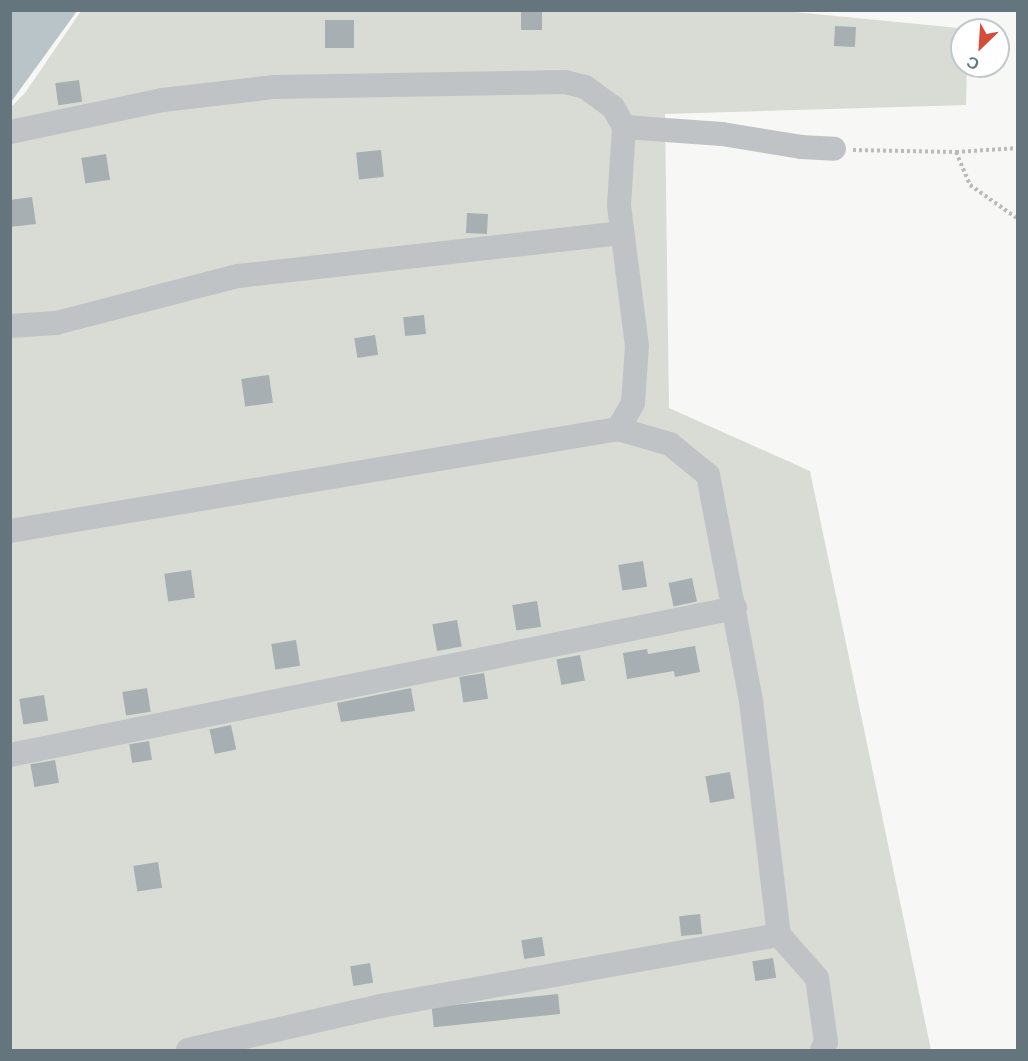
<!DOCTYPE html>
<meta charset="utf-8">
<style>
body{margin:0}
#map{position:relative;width:1028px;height:1061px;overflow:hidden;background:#f7f7f5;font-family:Helvetica,sans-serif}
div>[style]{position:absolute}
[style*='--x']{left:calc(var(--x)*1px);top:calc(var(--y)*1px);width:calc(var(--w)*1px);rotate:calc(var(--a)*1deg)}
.green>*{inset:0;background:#d8dcd4}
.water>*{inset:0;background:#b8c4c8}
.building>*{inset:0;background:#a7afb3;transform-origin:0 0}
.path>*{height:4px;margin-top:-2px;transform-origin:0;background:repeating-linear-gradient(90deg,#b9bcbe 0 3px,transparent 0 6px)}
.minor>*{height:24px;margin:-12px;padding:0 12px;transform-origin:12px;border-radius:12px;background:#bfc3c6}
span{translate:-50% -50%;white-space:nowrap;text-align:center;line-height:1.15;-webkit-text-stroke:6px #fff;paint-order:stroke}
.frame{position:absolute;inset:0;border:12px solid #65757d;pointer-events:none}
.north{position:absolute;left:950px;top:18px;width:60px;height:60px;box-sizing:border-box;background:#fff;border:2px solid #c1c8cb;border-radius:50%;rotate:205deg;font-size:16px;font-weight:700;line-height:24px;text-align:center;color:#65757d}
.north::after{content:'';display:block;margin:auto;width:21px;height:27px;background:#d44d38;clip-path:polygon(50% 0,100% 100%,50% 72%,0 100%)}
</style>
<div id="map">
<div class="green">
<i style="clip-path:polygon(774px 10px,969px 29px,962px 30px,962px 66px,967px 66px,966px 105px,665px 114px,669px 408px,810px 471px,931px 1050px,11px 1050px,11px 107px,25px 93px,81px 11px)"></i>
</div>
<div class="water">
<i style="clip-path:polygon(11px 10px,77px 11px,11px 102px,10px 11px)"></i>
</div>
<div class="building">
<i style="left:521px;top:10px;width:21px;height:20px"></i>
<i style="left:325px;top:20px;width:29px;height:28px"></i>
<i style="left:835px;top:26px;width:21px;height:20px;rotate:3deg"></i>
<i style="left:79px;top:80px;width:22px;height:24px;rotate:82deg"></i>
<i style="left:381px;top:150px;width:27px;height:25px;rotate:84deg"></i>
<i style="left:106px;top:154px;width:26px;height:25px;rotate:81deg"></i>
<i style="clip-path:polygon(32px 197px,36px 224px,10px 227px,10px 200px)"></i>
<i style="left:467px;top:213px;width:21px;height:20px;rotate:3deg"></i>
<i style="left:424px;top:315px;width:19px;height:21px;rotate:84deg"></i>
<i style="left:375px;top:335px;width:20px;height:21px;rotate:81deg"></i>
<i style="left:269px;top:375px;width:28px;height:28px;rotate:82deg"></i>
<i style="left:643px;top:561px;width:26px;height:25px;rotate:81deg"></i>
<i style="left:191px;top:570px;width:28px;height:27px;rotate:82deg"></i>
<i style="left:692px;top:578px;width:24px;height:24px;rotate:78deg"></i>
<i style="left:537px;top:601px;width:26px;height:25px;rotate:81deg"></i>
<i style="left:457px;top:620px;width:27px;height:25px;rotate:80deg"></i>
<i style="left:296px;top:640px;width:26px;height:25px;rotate:81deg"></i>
<i style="clip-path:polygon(695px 646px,700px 672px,675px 677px,674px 671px,627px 679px,623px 653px,647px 649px,648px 654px)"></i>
<i style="left:580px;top:655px;width:26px;height:24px;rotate:79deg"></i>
<i style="left:484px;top:673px;width:26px;height:25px;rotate:81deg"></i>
<i style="left:147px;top:688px;width:24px;height:25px;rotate:81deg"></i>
<i style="clip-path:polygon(411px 688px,415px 711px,341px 722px,337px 703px)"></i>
<i style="left:44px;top:695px;width:26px;height:25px;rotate:81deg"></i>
<i style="left:231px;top:725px;width:25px;height:22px;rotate:78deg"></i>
<i style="left:149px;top:741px;width:19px;height:20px;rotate:81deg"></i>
<i style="left:55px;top:760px;width:23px;height:25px;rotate:80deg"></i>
<i style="left:730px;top:772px;width:27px;height:25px;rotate:80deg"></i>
<i style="left:158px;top:862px;width:26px;height:25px;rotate:81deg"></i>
<i style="left:700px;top:914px;width:20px;height:21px;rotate:84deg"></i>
<i style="left:542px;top:937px;width:19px;height:21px;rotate:81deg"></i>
<i style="left:773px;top:958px;width:20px;height:21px;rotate:81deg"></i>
<i style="left:370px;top:963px;width:20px;height:20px;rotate:81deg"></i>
<i style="left:558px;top:994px;width:20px;height:127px;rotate:84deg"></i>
</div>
<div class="path">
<i style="--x:853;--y:150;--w:103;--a:1.1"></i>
<i style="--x:956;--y:152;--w:36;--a:67"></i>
<i style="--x:970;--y:185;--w:59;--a:35.3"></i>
<i style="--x:956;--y:152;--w:62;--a:-3.7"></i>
</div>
<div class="minor">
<i style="--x:10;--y:132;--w:156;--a:-11.8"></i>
<i style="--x:163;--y:100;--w:112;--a:-6.7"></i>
<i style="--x:274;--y:87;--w:291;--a:-1"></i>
<i style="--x:565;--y:82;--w:21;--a:14"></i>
<i style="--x:585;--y:87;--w:34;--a:36"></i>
<i style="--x:613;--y:107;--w:23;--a:61"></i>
<i style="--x:624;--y:127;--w:98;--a:4.1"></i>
<i style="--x:722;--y:134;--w:80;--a:9.3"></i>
<i style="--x:801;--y:147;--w:33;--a:3"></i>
<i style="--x:10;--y:326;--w:46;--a:-3.7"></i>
<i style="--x:56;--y:323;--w:188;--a:-14.5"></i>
<i style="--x:238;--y:276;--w:387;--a:-6.4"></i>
<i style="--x:618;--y:429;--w:30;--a:-60"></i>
<i style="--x:633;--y:403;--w:57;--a:-86"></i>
<i style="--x:637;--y:346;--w:142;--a:-97.3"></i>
<i style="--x:619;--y:205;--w:78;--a:-86.3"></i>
<i style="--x:10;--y:531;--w:616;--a:-9.52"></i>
<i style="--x:618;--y:429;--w:54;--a:16.1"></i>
<i style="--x:670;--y:444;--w:49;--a:39.2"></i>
<i style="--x:708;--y:475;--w:230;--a:79.2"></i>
<i style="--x:751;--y:701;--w:236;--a:83.2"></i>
<i style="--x:779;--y:935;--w:404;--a:169.9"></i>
<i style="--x:381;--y:1006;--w:198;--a:167.2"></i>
<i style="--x:10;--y:755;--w:740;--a:-11.46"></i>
<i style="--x:779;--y:935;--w:57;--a:48.5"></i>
<i style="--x:817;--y:978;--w:65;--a:82"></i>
<i style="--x:826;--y:1042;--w:9;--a:117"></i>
</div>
<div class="frame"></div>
<div class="north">С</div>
</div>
